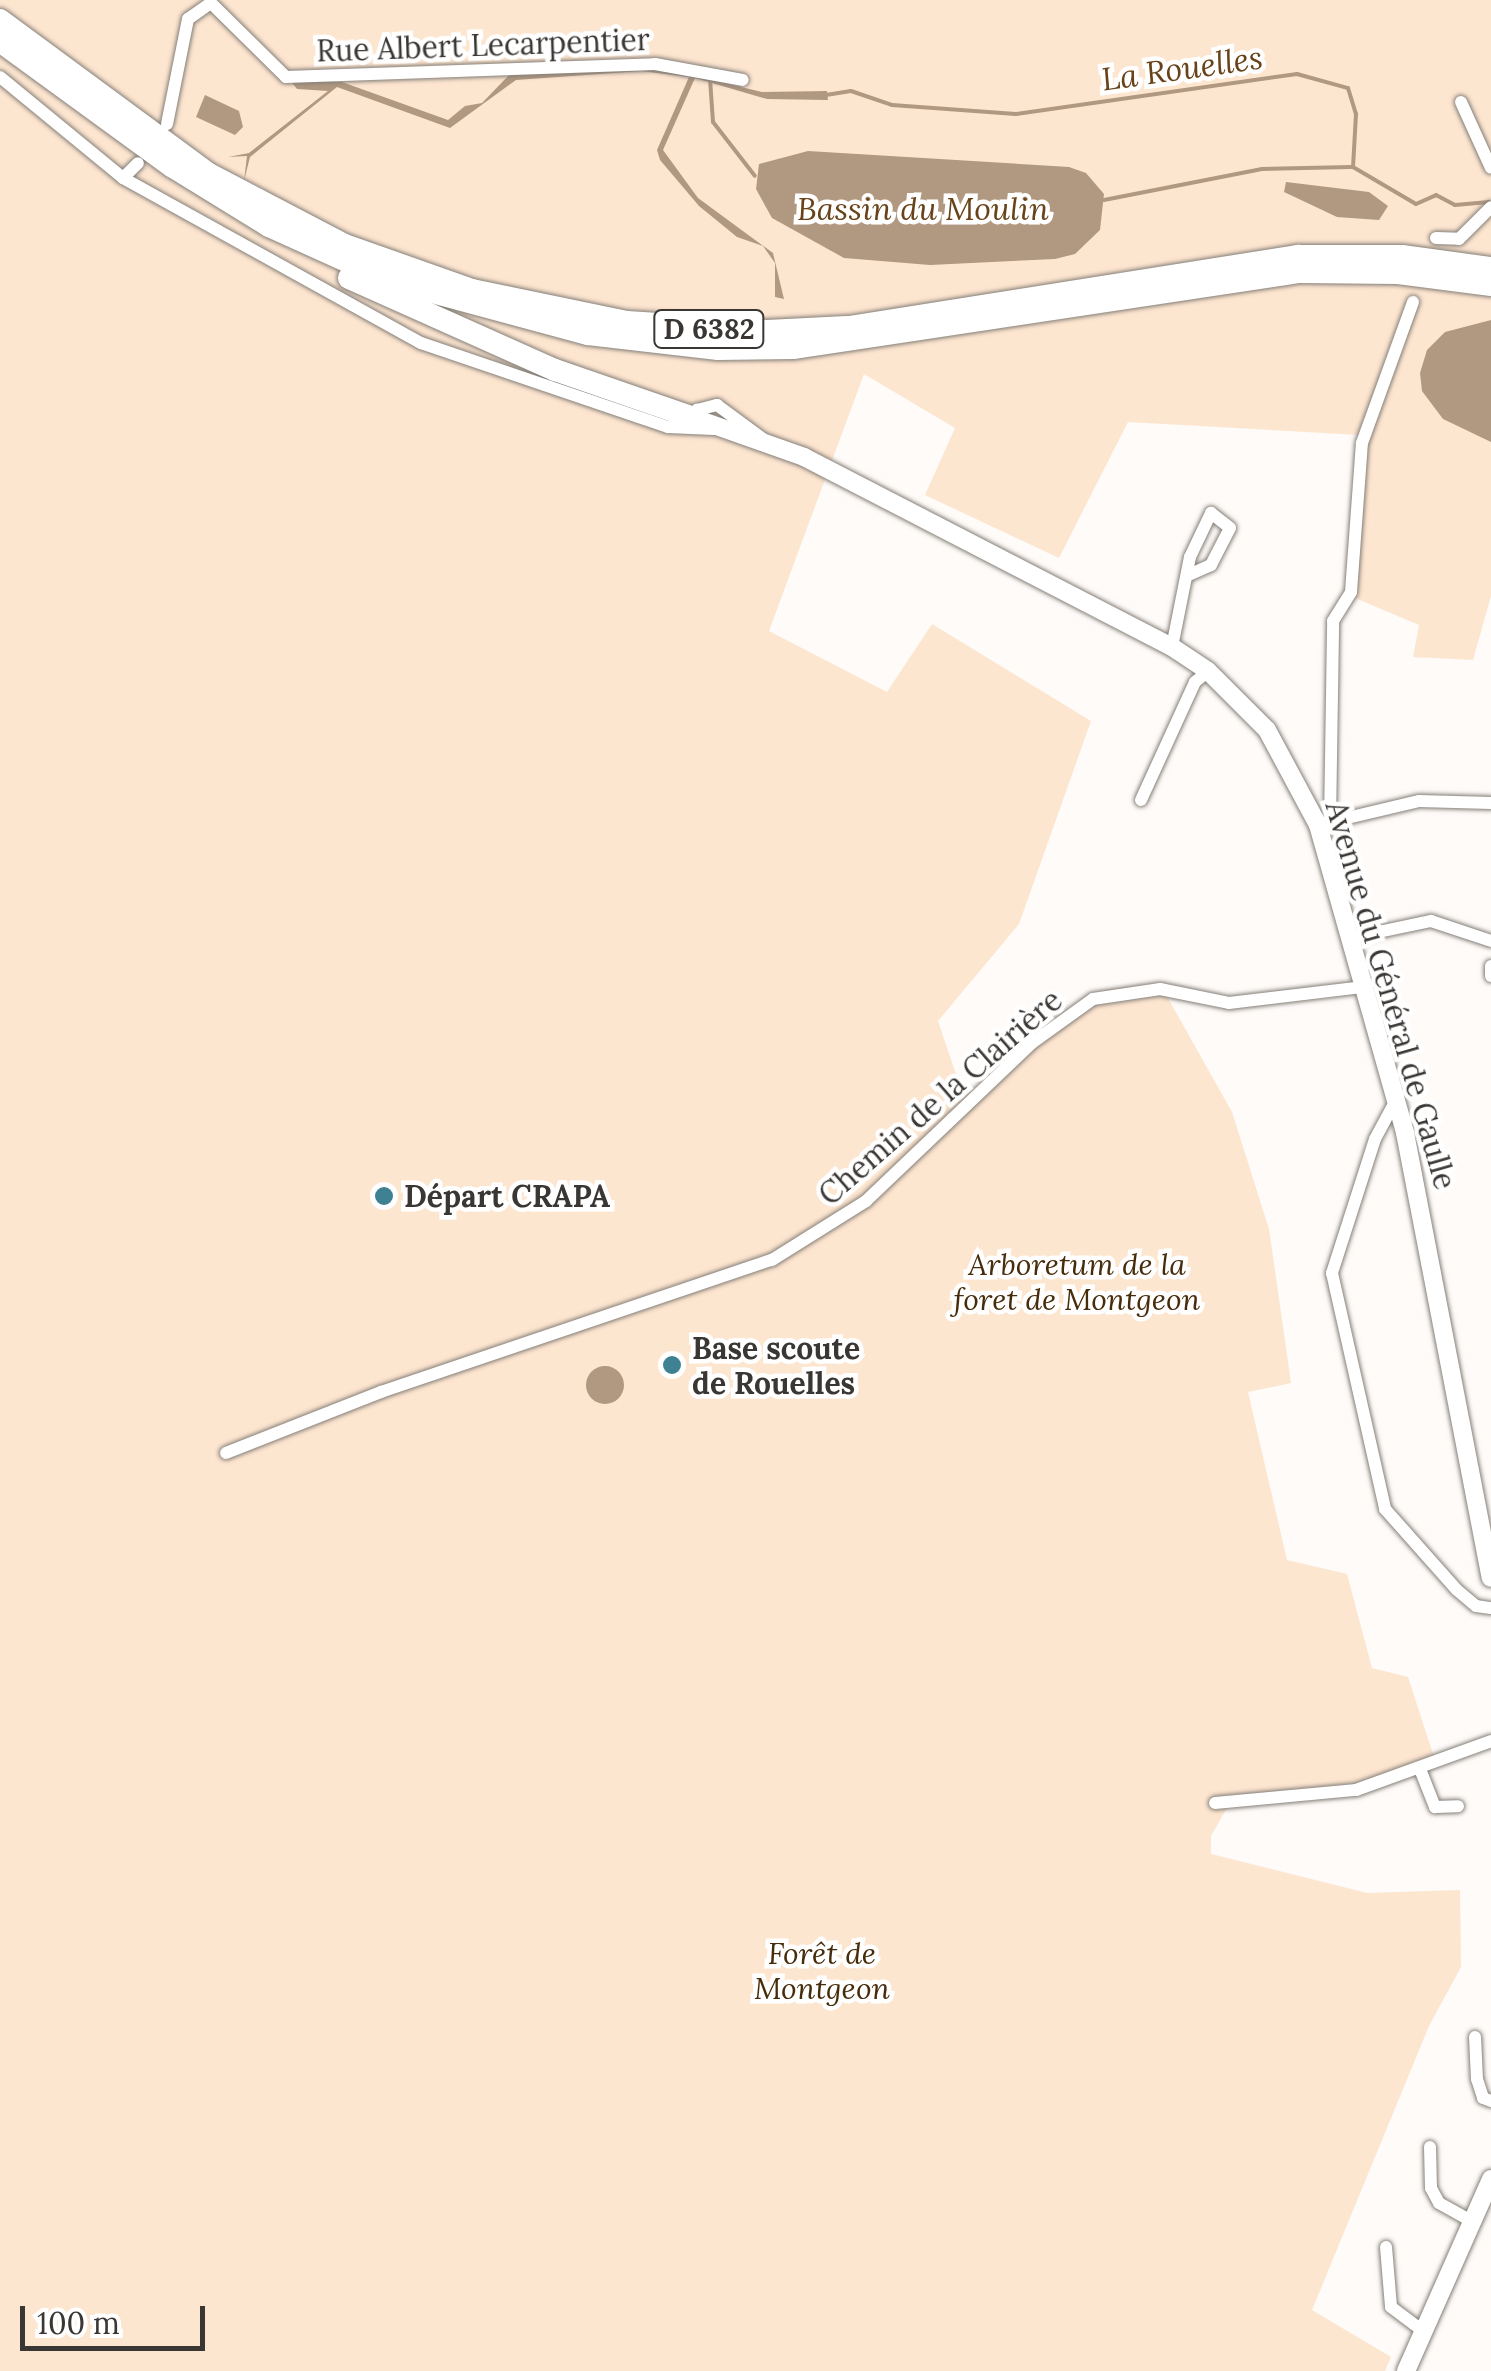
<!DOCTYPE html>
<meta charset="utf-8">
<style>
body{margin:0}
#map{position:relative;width:1491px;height:2371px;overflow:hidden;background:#fefbf8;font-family:Lora,serif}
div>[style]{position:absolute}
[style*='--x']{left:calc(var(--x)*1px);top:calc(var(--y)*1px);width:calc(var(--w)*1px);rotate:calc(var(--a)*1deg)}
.green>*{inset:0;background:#fde6d0}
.water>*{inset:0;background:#b19880}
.round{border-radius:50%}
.stream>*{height:4px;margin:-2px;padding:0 2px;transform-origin:2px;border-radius:2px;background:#b19880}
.roads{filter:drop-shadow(0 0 2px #857f78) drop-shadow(0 0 2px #857f78)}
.street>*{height:12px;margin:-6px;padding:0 6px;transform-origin:6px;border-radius:6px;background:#fff}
.secondary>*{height:18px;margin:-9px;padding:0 9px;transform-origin:9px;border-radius:9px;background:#fff}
.highway>*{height:22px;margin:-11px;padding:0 11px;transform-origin:11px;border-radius:11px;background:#fff}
.dots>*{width:28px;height:28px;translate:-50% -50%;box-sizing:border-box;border:5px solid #fff;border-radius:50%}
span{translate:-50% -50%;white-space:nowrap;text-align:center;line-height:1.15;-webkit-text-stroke:9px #fff;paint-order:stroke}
.shield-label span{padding:2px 8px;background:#fff;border:2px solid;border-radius:8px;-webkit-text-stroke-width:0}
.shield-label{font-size:28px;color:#393633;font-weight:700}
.street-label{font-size:30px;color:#393633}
.poi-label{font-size:30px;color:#393633;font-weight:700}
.left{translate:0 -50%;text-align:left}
.park-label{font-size:30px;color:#472c0b;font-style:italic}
.water-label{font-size:32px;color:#684319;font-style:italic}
.scale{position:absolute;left:20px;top:2306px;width:185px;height:45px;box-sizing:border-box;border:5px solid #393633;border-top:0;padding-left:12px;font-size:30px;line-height:35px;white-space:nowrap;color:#393633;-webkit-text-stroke:8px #fff;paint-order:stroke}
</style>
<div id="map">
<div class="green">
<i style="clip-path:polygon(0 0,1491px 0,1491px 596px,1473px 660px,1413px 657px,1419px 625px,1348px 595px,1360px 435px,1128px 422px,1059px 558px,925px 495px,955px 428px,864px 374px,769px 631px,887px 692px,932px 624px,1091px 721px,1019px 924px,938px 1021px,962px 1092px,974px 1092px,1038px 1029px,1083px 1000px,1108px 989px,1160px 984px,1232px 1112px,1269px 1229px,1291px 1383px,1248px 1392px,1287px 1560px,1347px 1574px,1372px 1668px,1408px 1677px,1434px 1757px,1331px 1793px,1232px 1799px,1211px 1836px,1211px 1854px,1367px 1893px,1460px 1890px,1461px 1967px,1429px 2026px,1312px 2310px,1391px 2357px,1385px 2371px,0 2371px)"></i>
</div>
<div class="water">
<i style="clip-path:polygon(649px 65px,762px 92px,827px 91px,828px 100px,767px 99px,695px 78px,663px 150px,698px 198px,773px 253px,784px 299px,775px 297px,775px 263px,763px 246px,737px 237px,699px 206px,660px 160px,657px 150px,689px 77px,641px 71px,516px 80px,450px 128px,337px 87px,250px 157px,244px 181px,247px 156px,228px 157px,249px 153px,328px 91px,297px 89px,289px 79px,342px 82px,448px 120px,465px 106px,482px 103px,510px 74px)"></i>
<i style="clip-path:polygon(205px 95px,239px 111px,243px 127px,235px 135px,196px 117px)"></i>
<i style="clip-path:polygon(808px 151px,1069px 167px,1086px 173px,1104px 194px,1100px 230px,1075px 254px,1055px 259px,930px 265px,844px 258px,772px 218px,756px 189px,759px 164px)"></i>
<i style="clip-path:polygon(1286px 182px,1369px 192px,1388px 206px,1379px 220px,1337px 217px,1284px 192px)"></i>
<i style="clip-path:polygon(1491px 320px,1491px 442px,1443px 419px,1422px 391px,1420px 373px,1427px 350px,1445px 332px)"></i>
<i class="round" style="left:586px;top:1366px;width:38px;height:38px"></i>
</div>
<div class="stream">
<i style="--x:710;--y:79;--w:43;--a:86"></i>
<i style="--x:713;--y:122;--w:68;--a:52.1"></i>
<i style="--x:826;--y:95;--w:25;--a:-9"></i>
<i style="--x:851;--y:91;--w:43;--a:18.9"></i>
<i style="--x:892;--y:105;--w:124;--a:4.2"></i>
<i style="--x:1016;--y:114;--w:284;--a:-8.1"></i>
<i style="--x:1297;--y:74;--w:53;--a:15.4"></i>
<i style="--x:1348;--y:88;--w:27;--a:73"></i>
<i style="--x:1356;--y:114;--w:53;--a:93.2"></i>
<i style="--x:1353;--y:167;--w:73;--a:30.4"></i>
<i style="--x:1416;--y:204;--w:22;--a:-24"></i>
<i style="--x:1436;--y:195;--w:21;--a:28"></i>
<i style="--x:1455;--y:205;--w:34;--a:-5"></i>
<i style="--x:1104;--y:200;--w:161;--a:-11.1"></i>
<i style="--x:1262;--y:169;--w:89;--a:-1.3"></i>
</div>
<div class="roads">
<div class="street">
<i style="--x:0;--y:77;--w:159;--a:39.4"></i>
<i style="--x:123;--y:178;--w:341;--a:29"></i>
<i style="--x:421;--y:343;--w:261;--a:18.8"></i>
<i style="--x:668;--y:427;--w:46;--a:2.5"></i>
<i style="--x:1461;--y:102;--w:72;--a:65.6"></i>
<i style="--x:167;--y:124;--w:107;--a:-78.7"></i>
<i style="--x:188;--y:19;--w:28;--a:-35"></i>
<i style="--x:211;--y:3;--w:105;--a:44.6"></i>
<i style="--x:286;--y:77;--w:369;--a:-2"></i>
<i style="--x:655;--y:64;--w:89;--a:10.3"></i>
<i style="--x:123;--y:178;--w:21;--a:-45"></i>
<i style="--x:1436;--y:238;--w:23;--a:2"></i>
<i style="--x:1459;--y:239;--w:45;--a:-45"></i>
<i style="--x:693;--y:422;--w:13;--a:-72"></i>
<i style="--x:697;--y:410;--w:21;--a:-14"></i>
<i style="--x:717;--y:405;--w:57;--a:36.5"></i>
<i style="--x:1172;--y:647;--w:92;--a:-78.7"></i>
<i style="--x:1190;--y:557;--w:49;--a:-64.5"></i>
<i style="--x:1211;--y:513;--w:24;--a:38"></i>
<i style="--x:1230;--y:528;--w:42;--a:117.2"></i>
<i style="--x:1211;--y:565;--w:24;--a:156"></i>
<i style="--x:1141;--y:800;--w:130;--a:-65.4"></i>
<i style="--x:1195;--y:682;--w:17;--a:-40"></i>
<i style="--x:1330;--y:822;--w:201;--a:-89.1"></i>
<i style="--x:1333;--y:621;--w:34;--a:-58"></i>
<i style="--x:1351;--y:592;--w:149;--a:-85.8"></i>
<i style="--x:1362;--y:443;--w:150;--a:-70.1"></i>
<i style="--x:1326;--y:823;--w:96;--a:-13.3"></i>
<i style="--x:1419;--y:801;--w:72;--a:1.6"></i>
<i style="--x:1350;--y:938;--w:83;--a:-11.9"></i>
<i style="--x:1431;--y:921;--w:63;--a:18.4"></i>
<i style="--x:1491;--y:966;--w:10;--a:90"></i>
<i style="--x:1396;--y:1100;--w:44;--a:118.3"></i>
<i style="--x:1375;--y:1139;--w:141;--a:107.8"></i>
<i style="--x:1332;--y:1273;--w:242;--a:77.3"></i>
<i style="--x:1385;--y:1509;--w:108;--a:48.4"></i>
<i style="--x:1457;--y:1590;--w:25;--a:40"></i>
<i style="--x:1476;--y:1606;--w:15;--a:8"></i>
<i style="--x:226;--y:1453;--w:167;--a:-21.5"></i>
<i style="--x:381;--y:1392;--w:413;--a:-18.7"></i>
<i style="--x:772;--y:1260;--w:111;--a:-32.1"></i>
<i style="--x:866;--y:1201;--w:229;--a:-43.6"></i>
<i style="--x:1032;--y:1043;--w:75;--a:-35.8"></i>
<i style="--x:1093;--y:999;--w:68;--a:-8.5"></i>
<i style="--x:1160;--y:989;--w:70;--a:11.5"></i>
<i style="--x:1229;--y:1003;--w:136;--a:-6.8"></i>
<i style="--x:1420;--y:1769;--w:41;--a:68.5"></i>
<i style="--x:1435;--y:1807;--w:23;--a:-2"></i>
<i style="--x:1215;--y:1803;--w:142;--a:-5.3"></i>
<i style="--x:1356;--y:1790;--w:144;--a:-19.9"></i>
<i style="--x:1475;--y:2037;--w:42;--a:87.3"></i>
<i style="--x:1477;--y:2079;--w:20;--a:72"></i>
<i style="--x:1483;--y:2098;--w:9;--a:21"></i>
<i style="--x:1430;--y:2147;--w:41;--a:88.6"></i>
<i style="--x:1431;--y:2188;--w:17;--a:62"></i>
<i style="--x:1439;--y:2203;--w:37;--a:29"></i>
<i style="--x:1386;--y:2247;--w:60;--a:85.2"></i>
<i style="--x:1391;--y:2307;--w:40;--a:37"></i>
</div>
<div class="secondary">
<i style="--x:694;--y:418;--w:117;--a:19.5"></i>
<i style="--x:804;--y:457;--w:414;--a:27.3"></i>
<i style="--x:1172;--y:647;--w:43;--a:33.7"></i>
<i style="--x:1208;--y:671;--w:83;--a:45"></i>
<i style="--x:1267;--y:730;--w:108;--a:61.8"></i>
<i style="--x:1318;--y:825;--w:320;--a:74.2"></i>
<i style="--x:1405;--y:1133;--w:453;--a:79.1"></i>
<i style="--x:1406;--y:2371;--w:210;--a:-66.1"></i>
</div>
<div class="highway">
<i style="--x:0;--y:20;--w:260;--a:36.4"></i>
<i style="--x:209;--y:174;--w:153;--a:27.6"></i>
<i style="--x:345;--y:245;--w:135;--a:19.5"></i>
<i style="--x:472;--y:290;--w:158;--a:11.7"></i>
<i style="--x:627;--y:322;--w:140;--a:3.7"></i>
<i style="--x:767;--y:331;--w:82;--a:-2.8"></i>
<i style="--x:849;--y:327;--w:456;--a:-9"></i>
<i style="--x:1299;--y:256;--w:103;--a:0"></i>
<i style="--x:1402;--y:256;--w:90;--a:7.7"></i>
<i style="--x:0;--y:41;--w:214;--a:36.1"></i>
<i style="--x:173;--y:167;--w:113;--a:31.6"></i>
<i style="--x:269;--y:226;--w:134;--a:24.3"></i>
<i style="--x:391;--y:281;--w:204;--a:15.1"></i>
<i style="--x:588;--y:334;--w:131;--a:6.6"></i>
<i style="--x:718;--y:349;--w:75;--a:-0.8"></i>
<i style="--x:793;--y:348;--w:512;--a:-8.54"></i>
<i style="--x:1299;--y:272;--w:99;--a:0.6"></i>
<i style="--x:1398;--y:273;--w:94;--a:7.4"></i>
<i style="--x:349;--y:278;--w:226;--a:24.1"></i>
<i style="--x:555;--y:370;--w:147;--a:19.1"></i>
</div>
</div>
<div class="dots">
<i style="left:384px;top:1196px;background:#3e8192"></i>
<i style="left:672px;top:1365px;background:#3e8192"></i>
</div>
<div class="shield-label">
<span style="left:709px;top:329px">D 6382</span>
</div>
<div class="street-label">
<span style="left:483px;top:45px;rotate:-2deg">Rue Albert Lecarpentier</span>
<span style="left:1391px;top:995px;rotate:74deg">Avenue du Général de Gaulle</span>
<span style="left:940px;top:1097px;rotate:-41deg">Chemin de la Clairière</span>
</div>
<div class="poi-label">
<span class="left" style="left:404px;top:1196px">Départ CRAPA</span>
<span class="left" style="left:692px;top:1365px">Base scoute<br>de Rouelles</span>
</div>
<div class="park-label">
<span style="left:1077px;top:1281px">Arboretum de la<br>foret de Montgeon</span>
<span style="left:822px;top:1970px">Forêt de<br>Montgeon</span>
</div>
<div class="water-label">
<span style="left:1182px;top:69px;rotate:-8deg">La Rouelles</span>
<span style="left:923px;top:209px">Bassin du Moulin</span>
</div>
<div class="scale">100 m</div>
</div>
